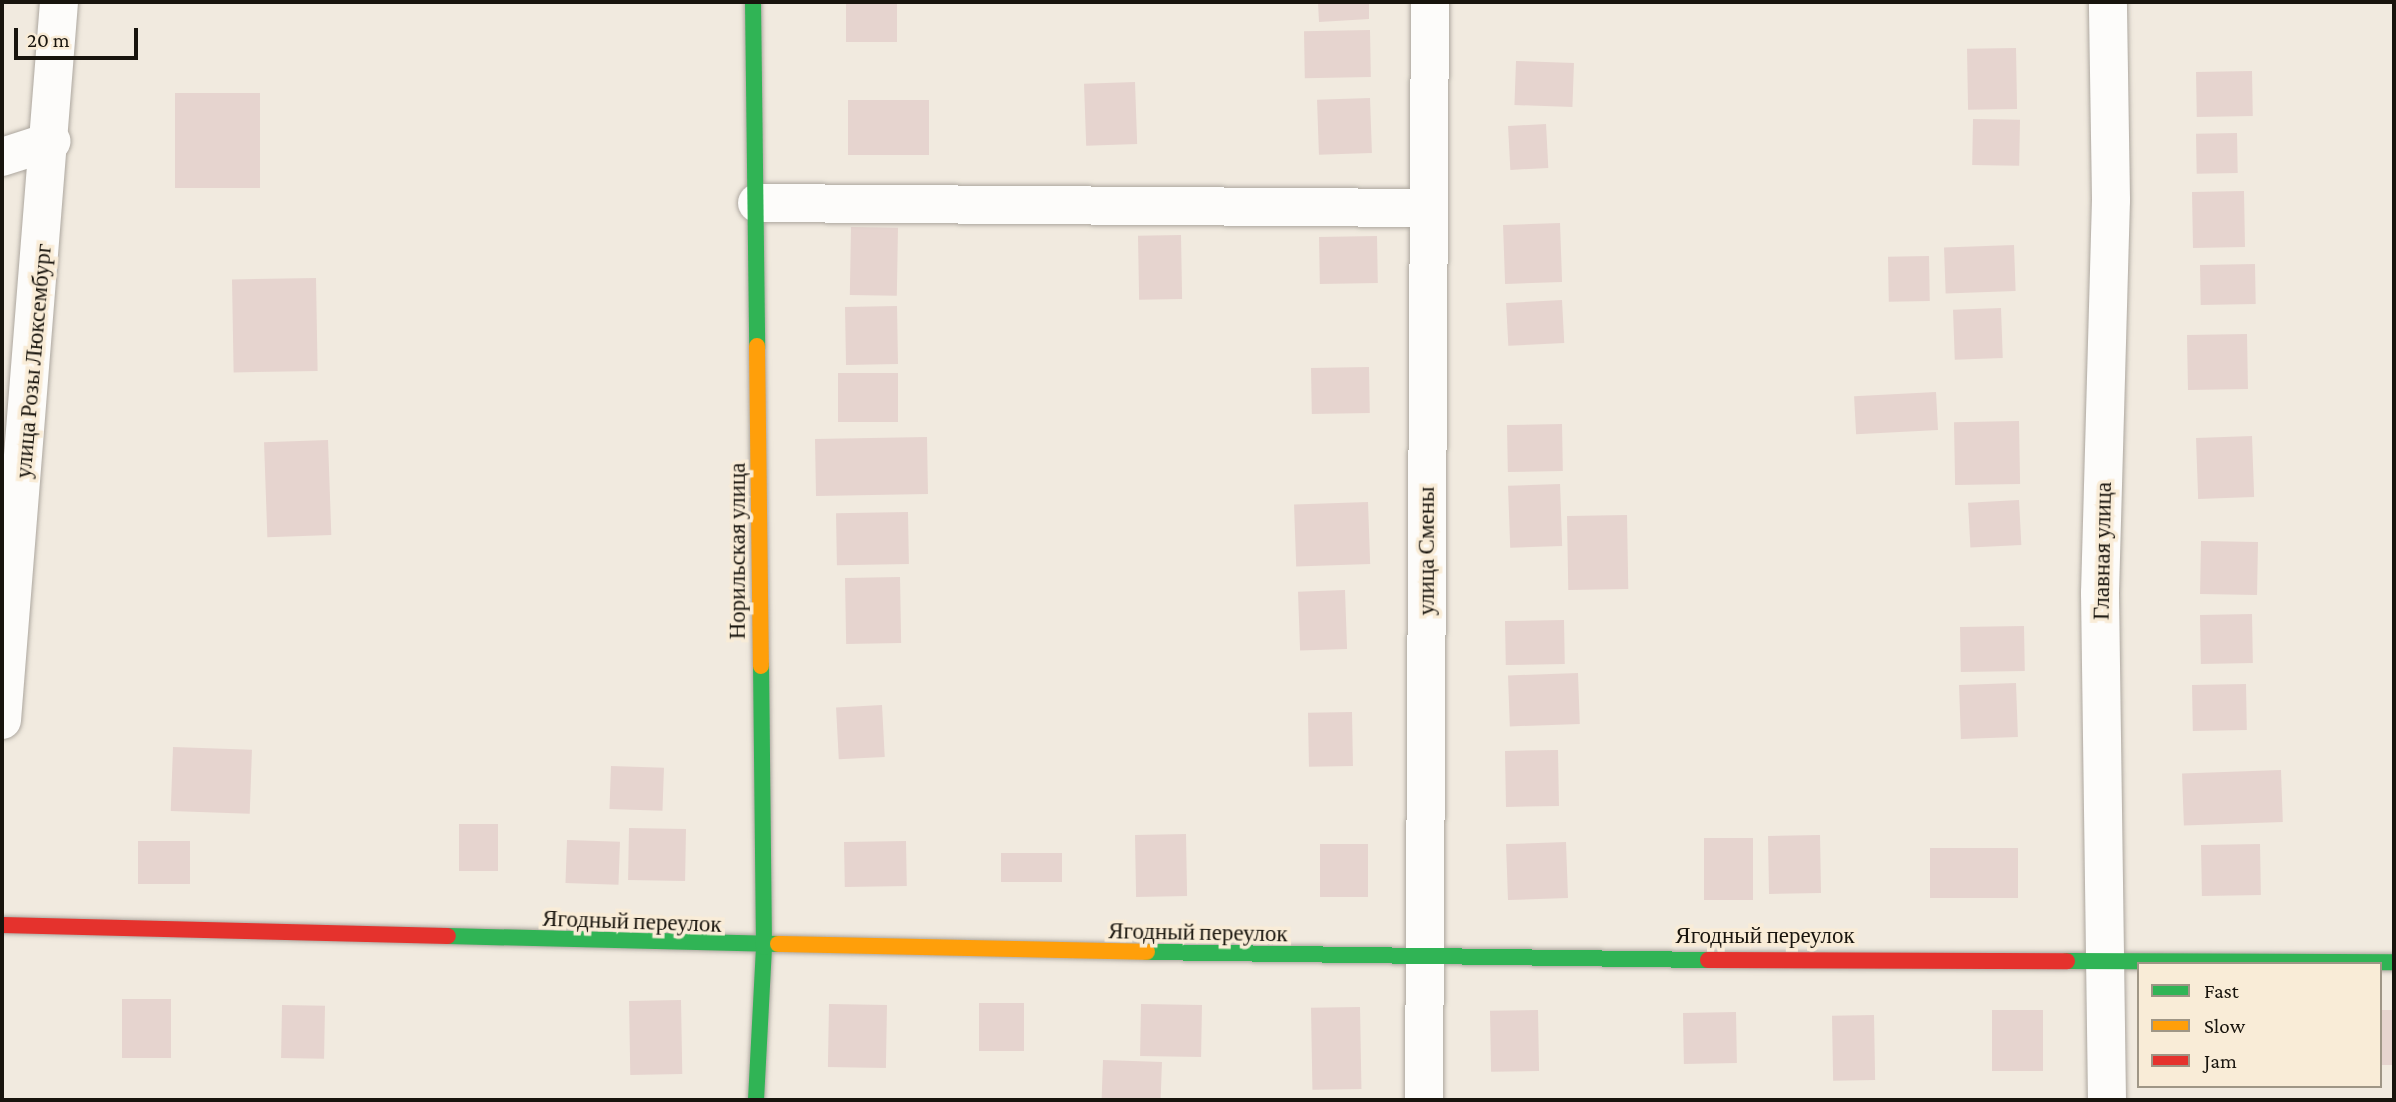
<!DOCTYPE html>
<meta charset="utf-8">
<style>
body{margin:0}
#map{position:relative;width:2396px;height:1102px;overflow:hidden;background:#f1eadf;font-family:"Crimson Pro",serif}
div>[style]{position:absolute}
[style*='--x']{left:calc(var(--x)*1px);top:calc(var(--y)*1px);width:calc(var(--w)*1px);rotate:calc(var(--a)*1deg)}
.building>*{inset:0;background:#e6d4cf;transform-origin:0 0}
.roads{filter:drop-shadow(0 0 2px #ada79f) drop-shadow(0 0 2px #ada79f)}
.street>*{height:38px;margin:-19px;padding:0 19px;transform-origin:19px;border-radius:19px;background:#fdfcfa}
.fast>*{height:16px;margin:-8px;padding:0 8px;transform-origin:8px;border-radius:8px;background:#30b455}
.slow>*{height:16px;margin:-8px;padding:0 8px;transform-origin:8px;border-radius:8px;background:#ff9f0a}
.jam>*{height:16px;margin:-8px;padding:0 8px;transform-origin:8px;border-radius:8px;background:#e5322d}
span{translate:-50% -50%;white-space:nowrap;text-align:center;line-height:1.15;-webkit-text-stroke:7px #f9ecd7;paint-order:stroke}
.street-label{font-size:23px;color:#18140d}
.frame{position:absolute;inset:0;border:4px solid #18140d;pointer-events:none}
.legend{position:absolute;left:2137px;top:962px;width:245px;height:126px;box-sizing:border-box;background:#f9ecd7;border:2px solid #9f9686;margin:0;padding:9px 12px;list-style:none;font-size:21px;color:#18140d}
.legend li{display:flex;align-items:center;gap:14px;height:35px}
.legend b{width:35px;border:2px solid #9f9686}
.scale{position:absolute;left:14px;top:28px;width:124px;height:32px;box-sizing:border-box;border:4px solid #18140d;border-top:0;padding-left:9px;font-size:21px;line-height:24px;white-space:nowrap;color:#18140d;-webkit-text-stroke:5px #f9ecd7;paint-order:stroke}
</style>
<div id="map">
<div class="building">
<i style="left:846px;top:2px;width:51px;height:40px"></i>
<i style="clip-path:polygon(1318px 2px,1369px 2px,1369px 19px,1319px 22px)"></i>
<i style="left:1370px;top:30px;width:47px;height:66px;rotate:89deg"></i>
<i style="left:2016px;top:48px;width:61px;height:49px;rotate:89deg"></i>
<i style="left:1516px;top:61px;width:58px;height:44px;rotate:2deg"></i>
<i style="left:2252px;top:71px;width:45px;height:56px;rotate:89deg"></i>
<i style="left:1135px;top:82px;width:62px;height:51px;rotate:88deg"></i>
<i style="left:175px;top:93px;width:85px;height:95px"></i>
<i style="left:1370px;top:98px;width:55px;height:53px;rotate:88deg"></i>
<i style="left:848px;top:100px;width:81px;height:55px"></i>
<i style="left:1973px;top:119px;width:47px;height:46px;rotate:1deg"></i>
<i style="left:1546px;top:124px;width:44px;height:38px;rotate:87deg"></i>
<i style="left:2237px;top:133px;width:40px;height:41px;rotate:89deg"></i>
<i style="left:2244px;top:191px;width:56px;height:52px;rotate:89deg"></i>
<i style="left:1560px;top:223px;width:59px;height:57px;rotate:88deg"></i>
<i style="left:851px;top:227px;width:47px;height:68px;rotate:1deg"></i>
<i style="left:1181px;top:235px;width:64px;height:43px;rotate:89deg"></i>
<i style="left:1377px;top:236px;width:47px;height:58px;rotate:89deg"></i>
<i style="left:2014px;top:245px;width:46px;height:70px;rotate:88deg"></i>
<i style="left:1929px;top:256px;width:45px;height:41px;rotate:89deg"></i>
<i style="left:2255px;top:264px;width:40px;height:55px;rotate:89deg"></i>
<i style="left:316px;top:278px;width:93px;height:84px;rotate:89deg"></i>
<i style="left:1562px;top:300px;width:43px;height:56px;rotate:87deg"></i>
<i style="left:897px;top:306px;width:58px;height:52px;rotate:89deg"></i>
<i style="left:2001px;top:308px;width:50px;height:48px;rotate:88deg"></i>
<i style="left:2247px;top:334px;width:55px;height:60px;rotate:89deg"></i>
<i style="left:1369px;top:367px;width:46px;height:58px;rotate:89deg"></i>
<i style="left:838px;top:373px;width:60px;height:49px"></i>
<i style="left:1936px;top:392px;width:38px;height:82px;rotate:87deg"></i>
<i style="left:2019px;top:421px;width:63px;height:65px;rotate:89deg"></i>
<i style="left:1562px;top:424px;width:47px;height:55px;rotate:89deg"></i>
<i style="left:2252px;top:436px;width:61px;height:56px;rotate:88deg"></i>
<i style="left:927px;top:437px;width:57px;height:112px;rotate:89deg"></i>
<i style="left:328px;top:440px;width:95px;height:64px;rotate:88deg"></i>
<i style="left:1560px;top:484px;width:62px;height:52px;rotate:88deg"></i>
<i style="left:2019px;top:500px;width:45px;height:51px;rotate:87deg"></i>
<i style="left:1368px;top:502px;width:62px;height:74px;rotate:88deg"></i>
<i style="left:908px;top:512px;width:52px;height:72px;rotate:89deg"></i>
<i style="left:1627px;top:515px;width:74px;height:60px;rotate:89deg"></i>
<i style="left:2201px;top:541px;width:57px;height:53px;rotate:1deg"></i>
<i style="left:900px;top:577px;width:66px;height:55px;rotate:89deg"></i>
<i style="left:1345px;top:590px;width:59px;height:47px;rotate:88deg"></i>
<i style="left:2252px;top:614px;width:49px;height:52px;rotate:89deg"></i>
<i style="left:1564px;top:620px;width:44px;height:59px;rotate:89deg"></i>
<i style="left:2024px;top:626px;width:45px;height:64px;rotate:89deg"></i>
<i style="left:1578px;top:673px;width:51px;height:70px;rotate:88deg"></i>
<i style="left:2016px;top:683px;width:54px;height:57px;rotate:88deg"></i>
<i style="left:2246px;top:684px;width:46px;height:54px;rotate:89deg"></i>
<i style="left:882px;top:705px;width:52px;height:46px;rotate:87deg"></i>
<i style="left:1352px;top:712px;width:54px;height:44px;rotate:89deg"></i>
<i style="left:173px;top:747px;width:79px;height:64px;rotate:2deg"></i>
<i style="left:1558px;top:750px;width:56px;height:53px;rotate:89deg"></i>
<i style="left:611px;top:766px;width:53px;height:43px;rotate:2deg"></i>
<i style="left:2281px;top:770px;width:52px;height:99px;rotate:88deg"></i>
<i style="left:459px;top:824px;width:39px;height:47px"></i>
<i style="left:629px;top:828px;width:57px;height:52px;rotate:1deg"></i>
<i style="left:1186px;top:834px;width:62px;height:51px;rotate:89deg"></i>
<i style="left:1820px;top:835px;width:58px;height:52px;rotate:89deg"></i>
<i style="left:1704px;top:838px;width:49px;height:62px"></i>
<i style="left:567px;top:840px;width:53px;height:43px;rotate:2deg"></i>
<i style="left:138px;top:841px;width:52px;height:43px"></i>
<i style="left:906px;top:841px;width:45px;height:62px;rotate:89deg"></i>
<i style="left:1566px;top:842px;width:56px;height:60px;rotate:88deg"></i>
<i style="left:1320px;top:844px;width:48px;height:53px"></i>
<i style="left:2260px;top:844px;width:51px;height:59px;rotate:89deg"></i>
<i style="left:2018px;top:848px;width:50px;height:88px;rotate:90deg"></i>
<i style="left:1001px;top:853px;width:61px;height:29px"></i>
<i style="left:122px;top:999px;width:49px;height:59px"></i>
<i style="left:681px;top:1000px;width:74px;height:52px;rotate:89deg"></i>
<i style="left:979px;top:1003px;width:45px;height:48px"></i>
<i style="left:829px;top:1004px;width:58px;height:63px;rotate:1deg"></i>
<i style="left:1141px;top:1004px;width:61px;height:52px;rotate:1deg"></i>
<i style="left:282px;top:1005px;width:43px;height:53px;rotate:1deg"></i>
<i style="left:1360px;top:1007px;width:82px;height:49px;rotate:89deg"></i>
<i style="left:1538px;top:1010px;width:61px;height:48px;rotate:89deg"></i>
<i style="left:1992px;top:1010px;width:51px;height:61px"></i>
<i style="left:2380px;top:1010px;width:14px;height:55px"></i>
<i style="left:1736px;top:1012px;width:51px;height:53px;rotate:89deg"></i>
<i style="left:1874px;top:1015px;width:65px;height:42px;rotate:89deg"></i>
<i style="left:1103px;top:1060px;width:59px;height:40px;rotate:2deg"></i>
</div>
<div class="roads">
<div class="street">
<i style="--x:2;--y:157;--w:52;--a:-17.7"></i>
<i style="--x:757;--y:203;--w:670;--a:0.43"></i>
<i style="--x:2;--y:720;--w:720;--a:-85.46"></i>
<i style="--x:1424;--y:1100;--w:1098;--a:-89.69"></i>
<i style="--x:2107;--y:1100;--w:507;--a:-90.79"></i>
<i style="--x:2100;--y:593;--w:393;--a:-88.4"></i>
<i style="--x:2111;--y:200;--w:198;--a:-90.9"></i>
</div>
<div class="fast">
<i style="--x:753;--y:2;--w:344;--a:89.3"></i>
<i style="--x:448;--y:936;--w:330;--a:1.4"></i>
<i style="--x:1147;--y:952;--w:561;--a:0.82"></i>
<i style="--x:2067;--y:961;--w:327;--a:0.2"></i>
<i style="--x:756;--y:1100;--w:153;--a:-87"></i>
<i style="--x:764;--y:947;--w:281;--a:-90.6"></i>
</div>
<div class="slow">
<i style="--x:757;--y:346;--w:320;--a:89.3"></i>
<i style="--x:778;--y:944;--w:369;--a:1.2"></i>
</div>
<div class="jam">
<i style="--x:2;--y:925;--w:446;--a:1.4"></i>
<i style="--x:1708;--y:960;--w:359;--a:0.2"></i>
</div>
</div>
<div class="street-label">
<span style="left:33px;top:361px;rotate:-85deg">улица Розы Люксембург</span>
<span style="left:737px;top:551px;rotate:-90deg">Норильская улица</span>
<span style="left:1426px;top:551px;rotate:-90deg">улица Смены</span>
<span style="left:2102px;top:551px;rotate:-89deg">Главная улица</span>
<span style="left:632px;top:921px;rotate:2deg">Ягодный переулок</span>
<span style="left:1198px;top:932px;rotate:1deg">Ягодный переулок</span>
<span style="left:1765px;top:935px">Ягодный переулок</span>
</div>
<div class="frame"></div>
<ul class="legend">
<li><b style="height:9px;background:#30b455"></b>Fast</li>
<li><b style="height:9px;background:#ff9f0a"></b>Slow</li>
<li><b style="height:9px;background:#e5322d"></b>Jam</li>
</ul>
<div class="scale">20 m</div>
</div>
